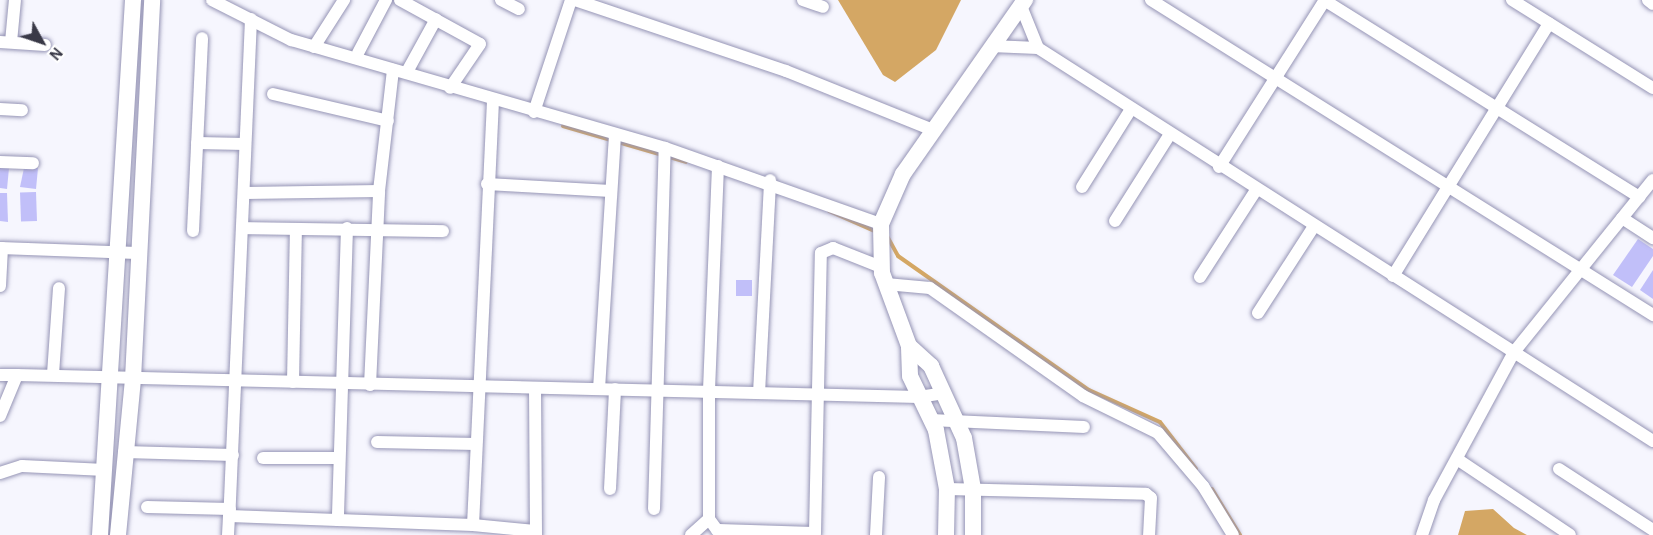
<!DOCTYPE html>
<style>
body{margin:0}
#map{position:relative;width:1653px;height:535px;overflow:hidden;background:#f6f6fe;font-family:"Alegreya Sans",sans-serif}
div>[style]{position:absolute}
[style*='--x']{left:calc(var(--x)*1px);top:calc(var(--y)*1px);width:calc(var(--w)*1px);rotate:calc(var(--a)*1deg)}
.water>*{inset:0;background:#d4a764}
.stream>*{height:4px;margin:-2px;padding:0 2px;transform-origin:2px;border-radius:2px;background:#d4a764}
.building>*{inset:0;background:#c1bff9;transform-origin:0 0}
.roads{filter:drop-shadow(0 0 2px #9594b5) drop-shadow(0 0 2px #9594b5)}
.minor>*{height:12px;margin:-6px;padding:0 6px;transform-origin:6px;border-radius:6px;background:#fff}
.tertiary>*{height:16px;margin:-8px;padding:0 8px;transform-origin:8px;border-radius:8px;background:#fff}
span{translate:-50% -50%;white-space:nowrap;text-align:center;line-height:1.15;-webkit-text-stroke:6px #fff;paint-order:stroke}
.north{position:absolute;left:12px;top:12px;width:60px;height:60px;-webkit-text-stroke:4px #fff;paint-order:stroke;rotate:130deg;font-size:16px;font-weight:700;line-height:24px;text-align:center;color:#393947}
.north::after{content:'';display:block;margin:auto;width:21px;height:27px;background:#393947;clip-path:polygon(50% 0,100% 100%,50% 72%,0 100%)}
</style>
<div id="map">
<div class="water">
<i style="clip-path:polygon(838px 0,961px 0,936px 50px,895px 82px,883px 75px)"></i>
<i style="clip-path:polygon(1493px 509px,1514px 528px,1527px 535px,1458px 535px,1465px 511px)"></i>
</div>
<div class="stream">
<i style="--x:563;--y:126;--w:128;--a:16.3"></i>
<i style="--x:829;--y:211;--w:52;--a:23.6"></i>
<i style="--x:887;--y:236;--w:23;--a:61"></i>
<i style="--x:898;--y:256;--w:233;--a:35.1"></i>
<i style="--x:1089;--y:390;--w:78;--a:24.3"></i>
<i style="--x:1160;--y:422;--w:59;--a:52.5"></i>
<i style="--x:1212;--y:489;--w:54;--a:58.7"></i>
</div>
<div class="building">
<i style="clip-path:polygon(0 168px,9px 168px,7px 189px,0 188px)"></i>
<i style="clip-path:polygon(24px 168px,38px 168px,36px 189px,20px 187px)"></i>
<i style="left:36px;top:192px;width:29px;height:16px;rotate:88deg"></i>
<i style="clip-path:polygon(0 193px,7px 193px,8px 222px,0 221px)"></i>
<i style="clip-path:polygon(1638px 239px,1653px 249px,1653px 256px,1632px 287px,1613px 275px)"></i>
<i style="clip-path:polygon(1653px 270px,1653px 299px,1640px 290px)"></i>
<i style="left:736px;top:280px;width:16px;height:16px"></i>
</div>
<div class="roads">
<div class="minor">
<i style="--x:212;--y:0;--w:89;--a:26.9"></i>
<i style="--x:291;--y:40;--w:389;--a:16.1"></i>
<i style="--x:665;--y:148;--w:229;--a:19.4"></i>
<i style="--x:400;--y:0;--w:91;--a:28.8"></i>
<i style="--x:480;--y:44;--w:53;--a:124.3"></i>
<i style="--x:501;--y:0;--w:20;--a:27"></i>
<i style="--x:575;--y:0;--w:223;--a:18.6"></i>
<i style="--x:786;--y:71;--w:158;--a:21.9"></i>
<i style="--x:803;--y:0;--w:21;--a:19"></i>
<i style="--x:1151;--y:0;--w:593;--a:32.11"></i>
<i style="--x:1324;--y:0;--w:372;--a:32"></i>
<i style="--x:1512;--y:0;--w:166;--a:32"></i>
<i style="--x:1648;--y:0;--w:6;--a:39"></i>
<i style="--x:1021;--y:6;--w:45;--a:68"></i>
<i style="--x:251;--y:19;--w:497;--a:92.5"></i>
<i style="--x:229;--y:516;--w:109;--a:2.1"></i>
<i style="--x:0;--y:42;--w:45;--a:3.8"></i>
<i style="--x:11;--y:42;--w:42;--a:-84.6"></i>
<i style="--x:991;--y:46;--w:47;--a:2.4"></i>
<i style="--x:1038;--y:48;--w:730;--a:32.58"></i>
<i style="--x:314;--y:47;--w:56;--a:-57.4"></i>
<i style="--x:358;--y:53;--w:60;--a:-62.2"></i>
<i style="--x:408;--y:70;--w:58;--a:-61.2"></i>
<i style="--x:273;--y:94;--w:118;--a:13.2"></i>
<i style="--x:0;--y:109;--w:22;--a:3"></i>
<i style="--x:534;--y:112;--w:118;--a:-71.7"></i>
<i style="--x:197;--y:143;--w:48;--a:1.2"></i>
<i style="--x:0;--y:162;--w:33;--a:2"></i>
<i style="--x:718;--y:166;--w:225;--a:92.3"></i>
<i style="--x:709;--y:391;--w:128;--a:90"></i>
<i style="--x:709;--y:519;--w:14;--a:54"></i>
<i style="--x:717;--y:530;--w:98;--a:1.8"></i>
<i style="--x:815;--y:533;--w:280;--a:-88.8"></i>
<i style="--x:821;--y:253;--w:13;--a:-23"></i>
<i style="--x:833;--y:248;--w:52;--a:21.6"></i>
<i style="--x:1219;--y:167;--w:198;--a:-57.6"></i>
<i style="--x:487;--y:184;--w:124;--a:3.2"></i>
<i style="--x:1082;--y:187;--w:92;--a:-57.9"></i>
<i style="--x:245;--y:193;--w:134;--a:-0.9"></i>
<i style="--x:1622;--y:218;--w:37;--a:33"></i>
<i style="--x:1115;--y:221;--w:103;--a:-57.7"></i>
<i style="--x:242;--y:228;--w:201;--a:0.9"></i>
<i style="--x:347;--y:228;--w:292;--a:91.8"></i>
<i style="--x:338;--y:520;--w:135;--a:2.1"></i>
<i style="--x:473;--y:525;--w:424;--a:-87.3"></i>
<i style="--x:193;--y:231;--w:193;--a:-87.3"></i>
<i style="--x:0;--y:248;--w:137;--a:2.1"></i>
<i style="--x:1393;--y:276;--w:297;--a:-58.3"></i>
<i style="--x:1200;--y:277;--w:103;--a:-57.2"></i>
<i style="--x:886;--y:284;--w:44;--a:5.2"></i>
<i style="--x:930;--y:288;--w:187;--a:35.2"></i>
<i style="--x:1083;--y:396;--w:84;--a:26.3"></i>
<i style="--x:1158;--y:433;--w:70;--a:49.7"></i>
<i style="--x:1203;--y:486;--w:57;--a:58.5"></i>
<i style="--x:0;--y:286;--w:38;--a:-87"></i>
<i style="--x:1258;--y:313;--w:103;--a:-57.2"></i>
<i style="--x:53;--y:374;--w:86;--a:-86"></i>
<i style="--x:0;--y:375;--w:17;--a:0"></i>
<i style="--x:293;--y:382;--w:152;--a:-88.9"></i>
<i style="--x:370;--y:385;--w:194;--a:-87.3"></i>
<i style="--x:379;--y:191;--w:122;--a:-83.4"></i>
<i style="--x:535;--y:388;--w:147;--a:89.6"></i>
<i style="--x:599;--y:389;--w:254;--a:-86.4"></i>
<i style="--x:759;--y:393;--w:213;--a:-87"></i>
<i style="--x:0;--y:416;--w:44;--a:-67.5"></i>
<i style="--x:17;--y:375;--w:902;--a:1.4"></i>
<i style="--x:919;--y:397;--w:25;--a:-9"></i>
<i style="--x:931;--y:420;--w:153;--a:2.6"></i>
<i style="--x:377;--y:442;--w:99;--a:1.2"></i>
<i style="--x:124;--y:452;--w:109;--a:1.6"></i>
<i style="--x:263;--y:458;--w:76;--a:0"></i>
<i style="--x:1457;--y:459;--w:136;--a:33.9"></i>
<i style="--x:1559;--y:469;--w:112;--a:33"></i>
<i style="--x:0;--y:473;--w:23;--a:-18"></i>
<i style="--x:22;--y:466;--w:83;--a:2.8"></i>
<i style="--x:610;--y:489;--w:100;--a:-87.1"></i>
<i style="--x:947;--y:489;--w:199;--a:1.4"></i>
<i style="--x:1146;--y:494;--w:6;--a:39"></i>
<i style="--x:1151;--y:498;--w:37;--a:93"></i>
<i style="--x:147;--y:507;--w:83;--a:1.4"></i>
<i style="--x:654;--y:509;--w:361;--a:-88.3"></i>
<i style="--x:473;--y:525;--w:62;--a:5.5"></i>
<i style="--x:228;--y:535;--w:19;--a:-87"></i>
<i style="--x:691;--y:535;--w:24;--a:-42"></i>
<i style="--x:876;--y:535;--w:58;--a:-87"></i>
<i style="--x:1422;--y:535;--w:37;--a:-71"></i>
<i style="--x:1434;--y:500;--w:168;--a:-61.6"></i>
<i style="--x:1514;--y:352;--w:221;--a:-51.1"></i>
</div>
<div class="tertiary">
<i style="--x:909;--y:346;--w:30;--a:42"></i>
<i style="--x:931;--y:366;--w:79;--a:65.4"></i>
<i style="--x:964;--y:438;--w:52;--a:80"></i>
<i style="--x:973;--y:489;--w:46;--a:90"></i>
<i style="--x:100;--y:535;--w:536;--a:-86.47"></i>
<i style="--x:118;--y:535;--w:157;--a:-84.5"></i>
<i style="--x:133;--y:379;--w:379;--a:-87.1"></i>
<i style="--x:946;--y:535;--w:46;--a:-88.8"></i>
<i style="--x:947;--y:489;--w:60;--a:-100.6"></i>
<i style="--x:936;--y:430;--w:60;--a:-115.7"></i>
<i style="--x:910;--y:376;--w:30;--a:-92"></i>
<i style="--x:909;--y:346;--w:78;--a:-110.3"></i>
<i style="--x:882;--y:273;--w:49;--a:-91.2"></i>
<i style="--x:881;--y:224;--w:55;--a:-66.3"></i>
<i style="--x:903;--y:174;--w:213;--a:-55"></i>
</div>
</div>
<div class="north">N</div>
</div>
